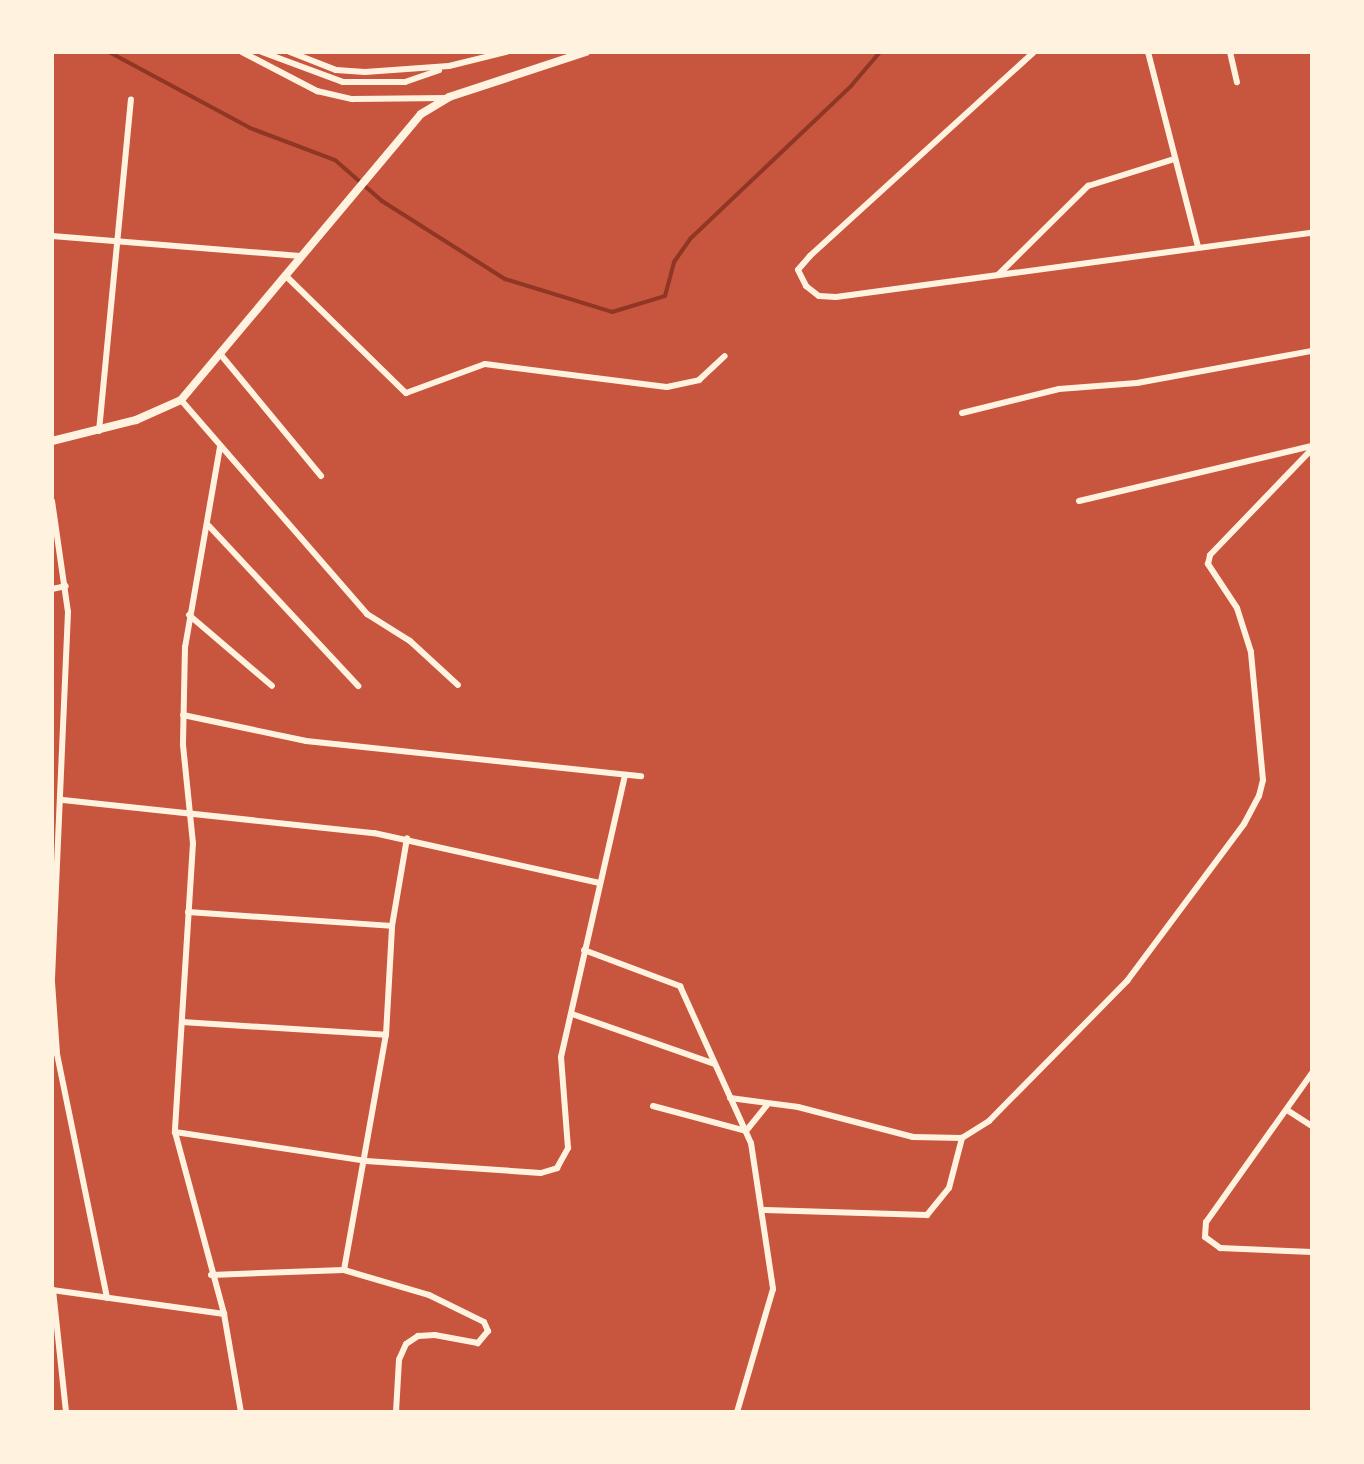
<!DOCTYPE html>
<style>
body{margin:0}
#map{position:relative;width:1364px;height:1464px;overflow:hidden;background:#c8553d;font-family:Montserrat,sans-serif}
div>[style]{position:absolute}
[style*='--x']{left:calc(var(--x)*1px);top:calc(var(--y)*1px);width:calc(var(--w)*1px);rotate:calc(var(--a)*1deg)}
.stream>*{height:4px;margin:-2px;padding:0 2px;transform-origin:2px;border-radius:2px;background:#8f3625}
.minor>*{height:6px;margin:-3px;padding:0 3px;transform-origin:3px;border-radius:3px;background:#fff3e0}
.tertiary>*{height:8px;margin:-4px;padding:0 4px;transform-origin:4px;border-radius:4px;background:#fff3e0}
span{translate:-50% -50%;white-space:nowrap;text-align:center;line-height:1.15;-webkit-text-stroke:8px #fff3e0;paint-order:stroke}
.frame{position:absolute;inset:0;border:54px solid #fff3e0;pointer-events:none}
</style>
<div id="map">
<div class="stream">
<i style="--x:109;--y:52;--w:160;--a:28.3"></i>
<i style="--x:250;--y:128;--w:91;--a:20.6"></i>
<i style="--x:335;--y:160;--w:62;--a:41.1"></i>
<i style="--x:382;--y:201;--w:146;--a:32.4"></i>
<i style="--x:505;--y:279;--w:112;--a:17.1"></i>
<i style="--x:612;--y:312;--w:55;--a:-16.8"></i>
<i style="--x:665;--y:296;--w:35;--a:-75"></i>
<i style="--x:674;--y:262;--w:29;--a:-55"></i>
<i style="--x:691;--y:238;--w:221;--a:-43.5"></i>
<i style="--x:851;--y:86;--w:45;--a:-49.5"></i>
</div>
<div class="minor">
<i style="--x:242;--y:52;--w:85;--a:27.5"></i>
<i style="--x:317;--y:91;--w:36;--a:13"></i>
<i style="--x:352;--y:99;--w:95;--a:-0.6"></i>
<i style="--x:262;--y:52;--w:86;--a:20.3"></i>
<i style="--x:343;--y:82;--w:62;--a:0"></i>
<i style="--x:405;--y:82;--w:36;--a:-19"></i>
<i style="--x:290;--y:52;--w:49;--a:21.4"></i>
<i style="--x:336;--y:70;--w:29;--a:4"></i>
<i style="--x:365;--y:72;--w:84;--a:-4.1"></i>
<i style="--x:449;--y:66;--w:59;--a:-13.8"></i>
<i style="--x:1034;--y:52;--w:303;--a:137.7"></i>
<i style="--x:810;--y:256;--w:18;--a:131"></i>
<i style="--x:798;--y:270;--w:18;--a:63"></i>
<i style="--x:806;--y:286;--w:16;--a:38"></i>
<i style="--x:819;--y:296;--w:17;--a:3"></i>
<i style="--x:836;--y:297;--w:480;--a:-7.7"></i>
<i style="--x:1148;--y:52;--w:201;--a:75.6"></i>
<i style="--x:1230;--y:52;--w:31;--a:77"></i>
<i style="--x:52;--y:236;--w:249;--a:4.6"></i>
<i style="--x:285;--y:275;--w:169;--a:44.3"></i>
<i style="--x:406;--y:393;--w:84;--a:-20.2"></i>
<i style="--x:485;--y:364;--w:183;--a:7.2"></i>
<i style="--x:667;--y:387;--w:33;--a:-12"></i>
<i style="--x:699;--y:380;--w:35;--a:-43"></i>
<i style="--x:998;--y:275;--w:127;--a:-44.7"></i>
<i style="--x:1088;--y:186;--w:90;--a:-17.4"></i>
<i style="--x:221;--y:355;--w:157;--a:50.4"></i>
<i style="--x:181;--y:400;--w:284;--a:49"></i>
<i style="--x:367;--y:614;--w:51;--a:32.1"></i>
<i style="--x:410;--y:641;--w:65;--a:42.5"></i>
<i style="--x:962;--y:413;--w:100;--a:-13.9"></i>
<i style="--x:1059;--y:389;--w:78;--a:-4.4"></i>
<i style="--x:1137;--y:383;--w:178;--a:-10.4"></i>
<i style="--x:99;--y:431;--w:333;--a:-84.5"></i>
<i style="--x:220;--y:447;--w:203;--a:99.9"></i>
<i style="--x:185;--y:647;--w:98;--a:91.2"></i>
<i style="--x:183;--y:745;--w:99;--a:84.2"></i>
<i style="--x:193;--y:843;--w:290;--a:93.6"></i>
<i style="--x:175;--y:1132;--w:188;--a:74.9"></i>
<i style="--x:224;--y:1314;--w:99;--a:80.2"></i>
<i style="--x:52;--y:501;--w:112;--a:81.8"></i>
<i style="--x:68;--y:612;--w:368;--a:92.5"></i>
<i style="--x:1079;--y:501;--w:239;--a:-13.3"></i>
<i style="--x:209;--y:526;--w:219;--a:47"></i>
<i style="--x:52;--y:589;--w:14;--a:-12"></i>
<i style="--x:189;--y:615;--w:109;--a:40.5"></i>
<i style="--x:183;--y:715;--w:126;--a:11.9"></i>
<i style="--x:306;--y:741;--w:337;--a:6"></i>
<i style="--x:63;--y:800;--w:313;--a:6.1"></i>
<i style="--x:374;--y:833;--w:230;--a:12.5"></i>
<i style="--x:188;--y:912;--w:204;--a:3.9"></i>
<i style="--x:584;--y:950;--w:103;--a:20.6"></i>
<i style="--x:680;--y:986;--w:172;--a:65.7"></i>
<i style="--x:751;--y:1143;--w:148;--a:81.4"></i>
<i style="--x:773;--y:1289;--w:128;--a:106.3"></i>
<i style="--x:52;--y:982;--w:72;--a:86"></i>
<i style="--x:57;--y:1054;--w:249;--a:78.4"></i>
<i style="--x:572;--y:1014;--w:151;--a:19.3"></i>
<i style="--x:182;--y:1022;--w:204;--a:3.6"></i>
<i style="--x:1312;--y:1073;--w:183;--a:125.4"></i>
<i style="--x:1206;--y:1222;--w:15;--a:94"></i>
<i style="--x:1205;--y:1237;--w:19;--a:36"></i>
<i style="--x:1220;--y:1248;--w:92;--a:2.5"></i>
<i style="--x:730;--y:1098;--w:69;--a:7.5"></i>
<i style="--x:798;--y:1107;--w:119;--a:14.6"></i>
<i style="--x:913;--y:1137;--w:49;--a:1.2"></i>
<i style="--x:962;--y:1138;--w:32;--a:-32"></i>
<i style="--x:989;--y:1121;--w:197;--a:-45.4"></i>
<i style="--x:1127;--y:981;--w:196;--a:-53.3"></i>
<i style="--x:1244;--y:824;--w:32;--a:-62"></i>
<i style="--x:1259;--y:796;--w:16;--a:-76"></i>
<i style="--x:1263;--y:780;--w:129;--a:-95.4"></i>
<i style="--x:1251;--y:652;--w:46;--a:-107.7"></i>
<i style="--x:1237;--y:608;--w:53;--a:-123.4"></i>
<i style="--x:1208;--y:564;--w:9;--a:-77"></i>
<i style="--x:1210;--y:555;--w:147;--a:-46.1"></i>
<i style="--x:653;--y:1106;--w:96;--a:15"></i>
<i style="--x:746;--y:1131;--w:33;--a:-51"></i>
<i style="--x:1287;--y:1110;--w:30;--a:33"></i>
<i style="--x:175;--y:1132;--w:193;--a:8.6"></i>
<i style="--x:366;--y:1161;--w:175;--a:3.9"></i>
<i style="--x:541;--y:1173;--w:17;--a:-17"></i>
<i style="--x:557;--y:1168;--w:23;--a:-61"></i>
<i style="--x:568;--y:1148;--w:91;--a:-94.4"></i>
<i style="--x:561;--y:1057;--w:289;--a:-77.2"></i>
<i style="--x:765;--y:1210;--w:162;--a:1.8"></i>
<i style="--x:927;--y:1215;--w:35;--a:-51"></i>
<i style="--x:949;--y:1188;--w:52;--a:-75.4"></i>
<i style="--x:344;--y:1270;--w:239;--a:-79.9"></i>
<i style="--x:386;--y:1035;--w:109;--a:-86.8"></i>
<i style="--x:392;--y:926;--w:89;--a:-80.3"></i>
<i style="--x:211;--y:1275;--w:133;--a:-2.2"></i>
<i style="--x:344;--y:1270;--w:89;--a:16.4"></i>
<i style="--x:429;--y:1295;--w:61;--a:26.1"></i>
<i style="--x:484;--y:1322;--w:10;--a:66"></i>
<i style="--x:488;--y:1331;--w:16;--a:130"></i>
<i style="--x:478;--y:1343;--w:44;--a:-169.5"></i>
<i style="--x:435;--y:1335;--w:17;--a:177"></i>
<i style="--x:418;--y:1336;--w:14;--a:146"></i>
<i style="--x:406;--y:1344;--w:17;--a:114"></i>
<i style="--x:399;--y:1360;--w:52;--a:93.3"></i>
<i style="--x:52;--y:1290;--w:174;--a:7.9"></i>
<i style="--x:53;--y:1290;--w:123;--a:83.9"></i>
</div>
<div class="tertiary">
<i style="--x:52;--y:441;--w:87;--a:-14"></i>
<i style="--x:136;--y:420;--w:49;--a:-24"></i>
<i style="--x:181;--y:400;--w:373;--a:-50"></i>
<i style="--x:421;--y:114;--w:33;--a:-31"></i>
<i style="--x:449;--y:97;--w:144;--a:-18.2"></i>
</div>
<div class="frame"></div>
</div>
